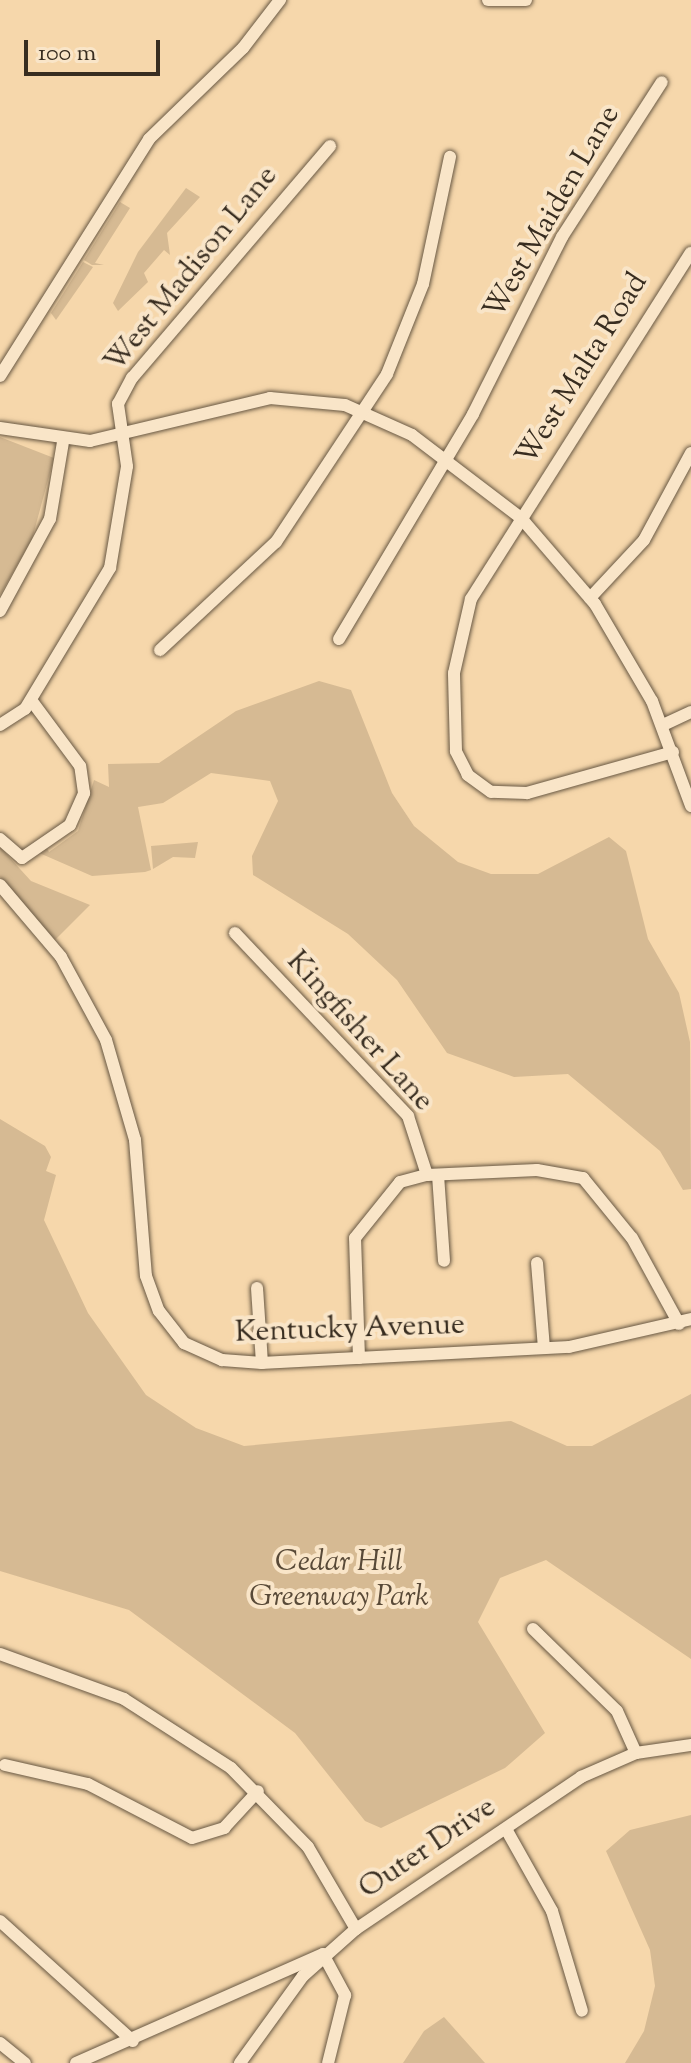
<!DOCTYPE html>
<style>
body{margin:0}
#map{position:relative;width:691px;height:2063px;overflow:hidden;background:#f6d7ab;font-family:"Sorts Mill Goudy",serif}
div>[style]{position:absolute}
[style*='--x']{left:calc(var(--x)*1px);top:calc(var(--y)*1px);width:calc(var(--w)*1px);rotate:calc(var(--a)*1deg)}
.green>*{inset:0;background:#d6ba93}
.roads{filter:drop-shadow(0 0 2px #685843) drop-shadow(0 0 2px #685843)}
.minor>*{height:12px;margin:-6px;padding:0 6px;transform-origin:6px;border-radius:6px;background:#f9e5c8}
span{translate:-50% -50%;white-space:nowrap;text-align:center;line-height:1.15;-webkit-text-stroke:8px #f9e5c8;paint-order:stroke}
.street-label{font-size:30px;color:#382d20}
.park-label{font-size:30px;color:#584937;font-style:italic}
.scale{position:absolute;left:24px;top:40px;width:136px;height:36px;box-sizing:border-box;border:4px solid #382d20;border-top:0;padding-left:10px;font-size:24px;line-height:28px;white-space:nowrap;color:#382d20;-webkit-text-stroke:6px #f9e5c8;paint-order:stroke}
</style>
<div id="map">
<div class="green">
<i style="clip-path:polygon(186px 188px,200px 197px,167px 233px,170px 255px,164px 250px,144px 273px,148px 282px,118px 311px,113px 303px,138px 252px)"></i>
<i style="clip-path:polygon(120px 202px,130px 208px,95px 263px,104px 265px,92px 265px,84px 260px)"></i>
<i style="clip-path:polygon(83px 262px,93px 267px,56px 320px,51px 313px)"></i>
<i style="clip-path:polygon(0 437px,54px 458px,32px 539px,0 595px)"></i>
<i style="clip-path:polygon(319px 681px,351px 690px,392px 793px,414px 826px,458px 862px,491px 874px,538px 874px,609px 837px,626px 851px,648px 939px,679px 993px,690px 1042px,691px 1189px,683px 1190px,660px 1151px,568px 1074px,514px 1077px,447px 1053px,397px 980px,348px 934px,253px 875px,252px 856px,278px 801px,270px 781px,211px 773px,163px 803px,138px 807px,151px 870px,145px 872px,92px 876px,37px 852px,46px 846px,49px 852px,78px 831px,94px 780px,109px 787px,108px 764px,159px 763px,236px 711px)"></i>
<i style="clip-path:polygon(198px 842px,195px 858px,173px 857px,153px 869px,151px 846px)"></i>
<i style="clip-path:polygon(0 847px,31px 881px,90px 905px,55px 940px,0 877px)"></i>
<i style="clip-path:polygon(0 1119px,45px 1146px,51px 1157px,46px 1171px,56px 1175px,44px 1220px,88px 1313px,146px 1395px,196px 1428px,244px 1446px,511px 1421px,567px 1446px,592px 1446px,691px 1394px,691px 1659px,546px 1560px,500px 1578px,478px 1622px,545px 1733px,505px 1768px,381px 1828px,365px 1821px,295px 1733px,129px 1610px,0 1571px)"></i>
<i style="clip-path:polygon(691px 1815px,691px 2063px,625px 2063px,644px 2031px,655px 1986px,650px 1950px,606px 1851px,630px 1830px)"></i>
<i style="clip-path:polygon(444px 2017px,485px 2063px,403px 2063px,424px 2031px)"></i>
</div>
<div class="roads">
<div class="minor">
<i style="--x:488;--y:0;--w:38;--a:0"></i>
<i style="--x:0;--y:376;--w:280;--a:-57.8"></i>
<i style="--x:149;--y:139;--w:131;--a:-44.1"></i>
<i style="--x:243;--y:48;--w:61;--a:-52.4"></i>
<i style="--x:0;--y:428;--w:91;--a:8.2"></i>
<i style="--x:90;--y:441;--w:185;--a:-13.4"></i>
<i style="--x:270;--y:398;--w:75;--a:5.3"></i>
<i style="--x:345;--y:405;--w:73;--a:24.1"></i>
<i style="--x:412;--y:435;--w:137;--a:37.3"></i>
<i style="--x:521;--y:518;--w:113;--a:49.3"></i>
<i style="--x:595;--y:604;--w:113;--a:59.6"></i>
<i style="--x:652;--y:701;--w:112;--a:69.6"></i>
<i style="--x:590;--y:598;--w:79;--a:-47"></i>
<i style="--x:644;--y:540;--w:99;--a:-61.6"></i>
<i style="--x:0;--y:611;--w:105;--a:-61.5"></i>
<i style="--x:50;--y:519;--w:78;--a:-80.4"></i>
<i style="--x:339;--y:639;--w:262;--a:-59.2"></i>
<i style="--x:473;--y:414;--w:198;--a:-63.3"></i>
<i style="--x:562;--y:237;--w:184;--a:-57.2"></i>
<i style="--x:160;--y:650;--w:158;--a:-43"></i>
<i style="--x:276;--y:542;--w:201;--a:-56.5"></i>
<i style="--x:387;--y:374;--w:97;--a:-68.2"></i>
<i style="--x:423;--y:284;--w:130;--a:-78"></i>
<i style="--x:0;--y:725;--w:30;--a:-33"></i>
<i style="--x:25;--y:709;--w:165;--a:-58.9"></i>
<i style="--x:110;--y:568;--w:103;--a:-80.5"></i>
<i style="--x:127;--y:466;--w:63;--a:-98.3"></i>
<i style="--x:118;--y:404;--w:30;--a:-62"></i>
<i style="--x:132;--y:378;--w:305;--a:-49.5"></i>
<i style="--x:663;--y:725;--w:31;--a:-25"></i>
<i style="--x:673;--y:752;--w:152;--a:164.3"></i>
<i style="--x:527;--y:793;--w:36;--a:-178"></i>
<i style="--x:491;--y:792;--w:29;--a:-144"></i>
<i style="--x:468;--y:775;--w:27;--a:-117"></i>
<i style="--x:456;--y:751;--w:78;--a:-91.5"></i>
<i style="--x:454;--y:673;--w:76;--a:-77.1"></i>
<i style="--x:471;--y:599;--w:410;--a:-57.6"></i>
<i style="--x:0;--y:839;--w:29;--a:41"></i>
<i style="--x:22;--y:858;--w:58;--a:-34.5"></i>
<i style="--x:70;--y:825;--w:35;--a:-66"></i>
<i style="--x:84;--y:793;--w:27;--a:-98"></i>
<i style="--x:80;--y:766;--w:82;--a:-126.6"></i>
<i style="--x:0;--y:885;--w:94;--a:49.7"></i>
<i style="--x:61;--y:957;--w:94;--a:61.5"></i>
<i style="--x:106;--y:1040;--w:104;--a:73.8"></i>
<i style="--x:135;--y:1140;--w:136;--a:85.4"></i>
<i style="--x:146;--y:1276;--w:37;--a:70"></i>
<i style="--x:159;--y:1311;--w:41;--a:52"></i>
<i style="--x:184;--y:1343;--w:42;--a:24.1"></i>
<i style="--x:222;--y:1360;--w:40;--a:4.3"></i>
<i style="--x:262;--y:1363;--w:307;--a:-3"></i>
<i style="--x:569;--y:1347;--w:125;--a:-12.9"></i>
<i style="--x:235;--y:933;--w:252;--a:46.6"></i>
<i style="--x:408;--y:1116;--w:62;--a:72.1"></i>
<i style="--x:438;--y:1175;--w:86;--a:86"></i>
<i style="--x:537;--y:1263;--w:85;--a:85.3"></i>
<i style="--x:257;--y:1288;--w:75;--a:86.2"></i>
<i style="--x:359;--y:1358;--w:120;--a:-91.9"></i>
<i style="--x:355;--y:1238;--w:72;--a:-51.2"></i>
<i style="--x:400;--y:1182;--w:28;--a:-15"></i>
<i style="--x:427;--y:1175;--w:110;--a:-2.6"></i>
<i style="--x:537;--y:1170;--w:47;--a:9.9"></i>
<i style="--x:583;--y:1178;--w:77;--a:50.8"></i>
<i style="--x:632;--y:1238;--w:98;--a:61.3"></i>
<i style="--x:533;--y:1629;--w:117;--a:44.3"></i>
<i style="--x:617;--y:1711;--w:46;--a:65.7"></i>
<i style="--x:0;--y:1654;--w:132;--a:19.9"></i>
<i style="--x:124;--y:1699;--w:127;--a:32.8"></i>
<i style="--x:231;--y:1768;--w:110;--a:45.7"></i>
<i style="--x:308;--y:1847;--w:95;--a:59.7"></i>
<i style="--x:5;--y:1765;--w:85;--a:12.9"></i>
<i style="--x:88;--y:1784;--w:117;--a:27.4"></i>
<i style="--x:192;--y:1838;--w:34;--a:-17"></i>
<i style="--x:224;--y:1828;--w:50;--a:-47.4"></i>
<i style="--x:506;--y:1829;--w:94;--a:60.7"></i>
<i style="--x:552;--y:1911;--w:104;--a:73.3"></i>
<i style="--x:0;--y:1921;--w:179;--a:42.1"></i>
<i style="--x:0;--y:2043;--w:32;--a:39"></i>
<i style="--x:76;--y:2063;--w:270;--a:-23.8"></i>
<i style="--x:323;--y:1954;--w:47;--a:61.8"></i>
<i style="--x:345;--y:1995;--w:70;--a:104"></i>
<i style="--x:240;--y:2063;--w:107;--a:-54.1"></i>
<i style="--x:303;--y:1976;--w:71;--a:-41.6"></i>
<i style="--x:356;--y:1929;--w:272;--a:-34"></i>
<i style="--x:581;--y:1777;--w:60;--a:-23.6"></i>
<i style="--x:636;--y:1753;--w:56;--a:-8.3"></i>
</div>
</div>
<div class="street-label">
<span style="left:553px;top:213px;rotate:-60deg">West Maiden Lane</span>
<span style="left:192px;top:270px;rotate:-51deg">West Madison Lane</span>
<span style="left:583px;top:370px;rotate:-58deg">West Malta Road</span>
<span style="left:359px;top:1032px;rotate:48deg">Kingfisher Lane</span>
<span style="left:350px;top:1330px;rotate:-2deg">Kentucky Avenue</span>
<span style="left:428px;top:1849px;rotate:-34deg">Outer Drive</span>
</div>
<div class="park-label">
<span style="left:339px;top:1580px">Cedar Hill<br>Greenway Park</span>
</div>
<div class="scale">100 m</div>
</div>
